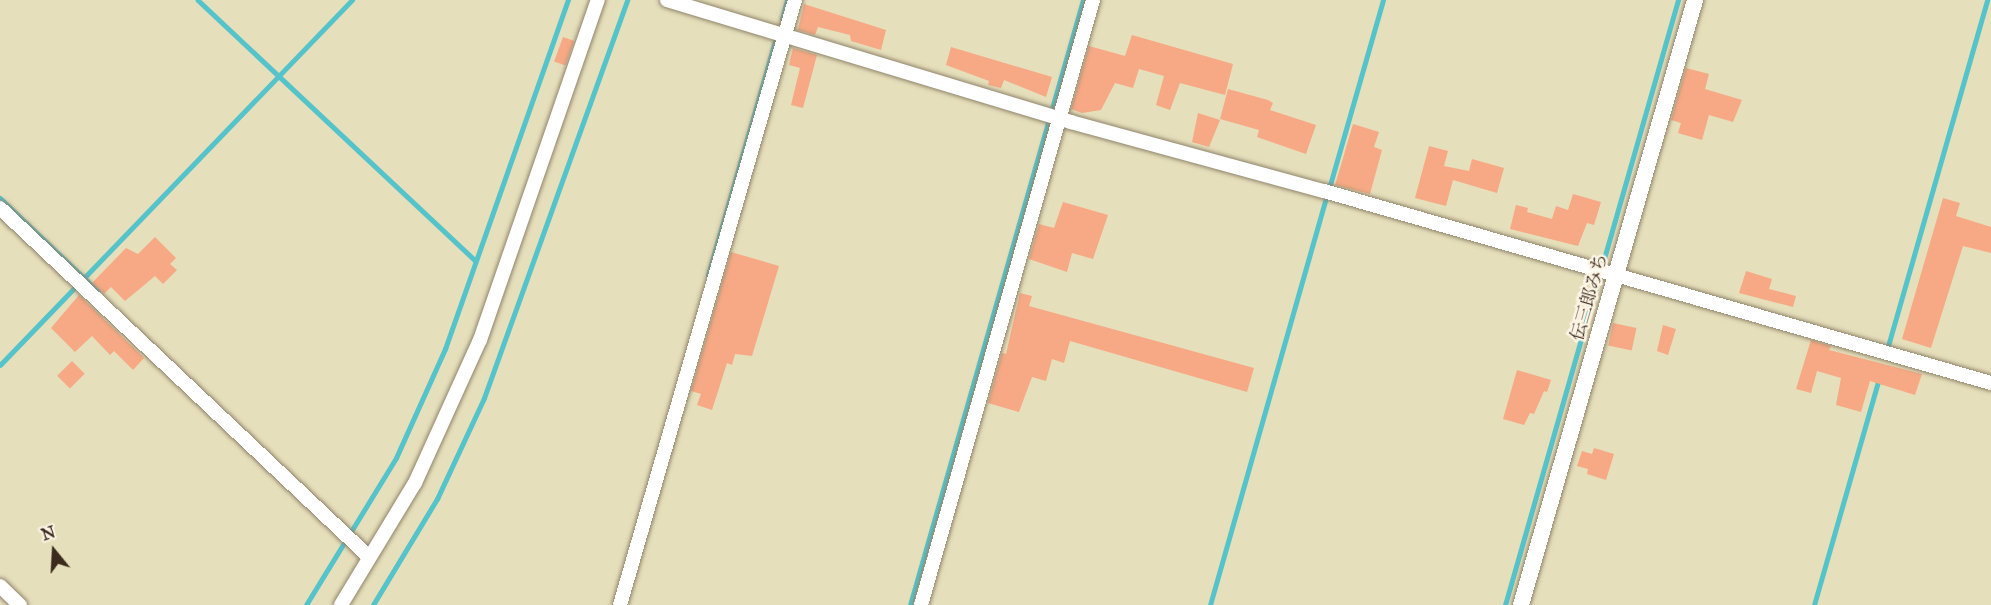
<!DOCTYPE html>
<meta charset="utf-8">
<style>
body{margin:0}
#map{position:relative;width:1991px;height:605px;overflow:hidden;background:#e6dfbb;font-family:"IM FELL Great Primer","Noto Serif JP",serif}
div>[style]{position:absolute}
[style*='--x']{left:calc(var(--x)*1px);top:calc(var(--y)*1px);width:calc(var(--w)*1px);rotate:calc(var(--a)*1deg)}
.stream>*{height:4.5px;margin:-2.25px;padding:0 2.25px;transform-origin:2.25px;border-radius:2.25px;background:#55c3ca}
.building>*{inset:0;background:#f6a984;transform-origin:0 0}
.roads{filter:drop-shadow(0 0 2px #90846c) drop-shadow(0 0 2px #90846c)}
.minor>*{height:14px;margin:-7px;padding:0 7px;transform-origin:7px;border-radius:7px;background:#fff}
.tertiary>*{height:16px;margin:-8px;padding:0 8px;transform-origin:8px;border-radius:8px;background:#fff}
span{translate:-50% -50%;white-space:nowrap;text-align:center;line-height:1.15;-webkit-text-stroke:5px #fcf5e5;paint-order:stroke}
.street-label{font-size:18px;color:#3b2a1e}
.north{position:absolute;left:24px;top:521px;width:60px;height:60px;-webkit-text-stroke:4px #fcf5e5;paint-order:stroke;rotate:342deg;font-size:16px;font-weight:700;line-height:24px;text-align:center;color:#3b2a1e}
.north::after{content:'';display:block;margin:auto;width:21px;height:27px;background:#3b2a1e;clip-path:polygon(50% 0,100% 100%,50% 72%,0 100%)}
</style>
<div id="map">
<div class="stream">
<i style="--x:198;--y:0;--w:381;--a:43.2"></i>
<i style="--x:782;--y:19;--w:20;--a:-75"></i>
<i style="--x:1330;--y:185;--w:192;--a:-74"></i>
<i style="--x:0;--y:198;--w:135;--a:43.5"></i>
<i style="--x:708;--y:275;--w:243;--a:-74"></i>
<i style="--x:1888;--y:346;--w:360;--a:-74"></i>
<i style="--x:0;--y:365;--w:507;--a:-46.04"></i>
<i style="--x:306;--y:605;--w:172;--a:-58.5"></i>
<i style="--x:396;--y:458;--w:120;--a:-65.8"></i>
<i style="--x:445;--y:349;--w:370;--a:-70.6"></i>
<i style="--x:373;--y:605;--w:124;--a:-58.9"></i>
<i style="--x:437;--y:499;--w:111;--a:-65"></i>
<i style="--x:484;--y:398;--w:423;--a:-70.2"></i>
<i style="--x:910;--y:605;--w:629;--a:-74.04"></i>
<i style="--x:1210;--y:605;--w:420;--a:-74.1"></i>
<i style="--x:1505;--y:605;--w:629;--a:-74.04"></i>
<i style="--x:1814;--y:605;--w:235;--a:-74"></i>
</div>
<div class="building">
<i style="clip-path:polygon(804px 4px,886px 30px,881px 50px,851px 41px,850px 35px,818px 27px,815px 35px,798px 30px)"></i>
<i style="clip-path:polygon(1132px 35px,1233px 64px,1225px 95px,1180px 83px,1170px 110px,1156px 105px,1164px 76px,1139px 69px,1133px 88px,1115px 83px,1101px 110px,1082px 113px,1071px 109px,1089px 46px,1125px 56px)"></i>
<i style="left:563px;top:37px;width:12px;height:26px;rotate:20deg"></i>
<i style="clip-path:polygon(951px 47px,1052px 77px,1046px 97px,1004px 80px,1001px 88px,988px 85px,989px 81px,946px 65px)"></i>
<i style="clip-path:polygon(793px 48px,817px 55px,803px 108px,791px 105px,800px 68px,789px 65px)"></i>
<i style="clip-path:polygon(1686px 68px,1709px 74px,1705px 89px,1742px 100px,1733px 122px,1709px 115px,1702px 140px,1678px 133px,1681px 123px,1671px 120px)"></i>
<i style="clip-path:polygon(1228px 89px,1268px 100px,1273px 103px,1270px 110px,1316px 125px,1306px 154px,1257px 137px,1259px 130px,1220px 119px)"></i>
<i style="clip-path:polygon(1198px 113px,1220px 120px,1209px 147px,1192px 142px)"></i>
<i style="clip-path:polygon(1353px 124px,1379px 132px,1374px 147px,1382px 150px,1370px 194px,1335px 185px)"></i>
<i style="clip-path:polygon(1429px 146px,1448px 151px,1444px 166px,1469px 171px,1472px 159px,1504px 168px,1497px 193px,1453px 180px,1446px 206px,1415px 198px)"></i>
<i style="clip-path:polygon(1573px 194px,1601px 202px,1594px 225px,1587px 223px,1578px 246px,1510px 229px,1516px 205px,1528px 208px,1527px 212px,1552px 219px,1556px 206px,1568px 210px)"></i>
<i style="clip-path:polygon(1943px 198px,1960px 203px,1956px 216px,1991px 227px,1991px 253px,1963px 246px,1931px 348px,1902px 339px)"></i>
<i style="clip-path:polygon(1063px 202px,1108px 215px,1093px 259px,1072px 253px,1067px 272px,1029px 259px,1039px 224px,1054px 228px)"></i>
<i style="clip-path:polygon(155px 237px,176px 258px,170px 264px,177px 270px,163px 284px,155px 276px,125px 301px,111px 287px,104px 294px,92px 283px,126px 248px,138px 254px)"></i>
<i style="clip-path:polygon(731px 252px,779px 266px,752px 356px,735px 354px,732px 365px,727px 363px,712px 410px,697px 405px,701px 394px,691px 391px)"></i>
<i style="clip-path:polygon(1746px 271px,1772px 279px,1769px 289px,1796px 296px,1793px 307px,1739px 293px)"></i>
<i style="clip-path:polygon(1020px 293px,1032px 296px,1029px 306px,1254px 368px,1247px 392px,1070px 341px,1064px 363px,1052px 359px,1046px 381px,1032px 377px,1019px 412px,988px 403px,1002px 353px,1006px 354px)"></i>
<i style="clip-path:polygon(79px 295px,144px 358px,133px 370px,114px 351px,110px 355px,92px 336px,75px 352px,51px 328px)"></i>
<i style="left:1613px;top:323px;width:24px;height:23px;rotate:12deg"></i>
<i style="clip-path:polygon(1663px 325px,1676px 329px,1668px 355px,1657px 351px)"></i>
<i style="clip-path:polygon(1811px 340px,1831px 346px,1829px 350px,1922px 374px,1915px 395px,1870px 381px,1861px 412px,1836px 405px,1841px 378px,1817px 371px,1811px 393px,1796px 389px)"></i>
<i style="left:72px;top:361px;width:18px;height:21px;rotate:45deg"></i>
<i style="clip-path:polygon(1517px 370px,1551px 380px,1547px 392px,1544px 391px,1534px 414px,1530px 413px,1524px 425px,1503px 419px)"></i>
<i style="clip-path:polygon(1594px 448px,1614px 454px,1606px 480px,1587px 474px,1588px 469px,1577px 466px,1582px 451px,1592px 454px)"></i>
</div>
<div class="roads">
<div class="minor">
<i style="--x:667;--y:0;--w:422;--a:16.8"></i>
<i style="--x:1071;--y:122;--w:262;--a:15.3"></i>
<i style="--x:1324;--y:191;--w:694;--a:16.06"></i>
<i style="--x:0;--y:208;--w:508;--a:43.4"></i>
<i style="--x:0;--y:586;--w:28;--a:44"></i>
<i style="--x:341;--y:605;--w:143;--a:-58.8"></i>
<i style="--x:415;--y:483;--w:157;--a:-65.6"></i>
<i style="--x:480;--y:340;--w:360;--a:-70.9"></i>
<i style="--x:620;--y:605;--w:630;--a:-73.87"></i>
<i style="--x:921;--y:605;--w:629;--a:-74.13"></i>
</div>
<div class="tertiary">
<i style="--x:1521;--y:605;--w:630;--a:-73.95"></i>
</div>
</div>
<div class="street-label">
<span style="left:1589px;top:297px;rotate:-74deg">伝三郎みち</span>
</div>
<div class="north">N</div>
</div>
